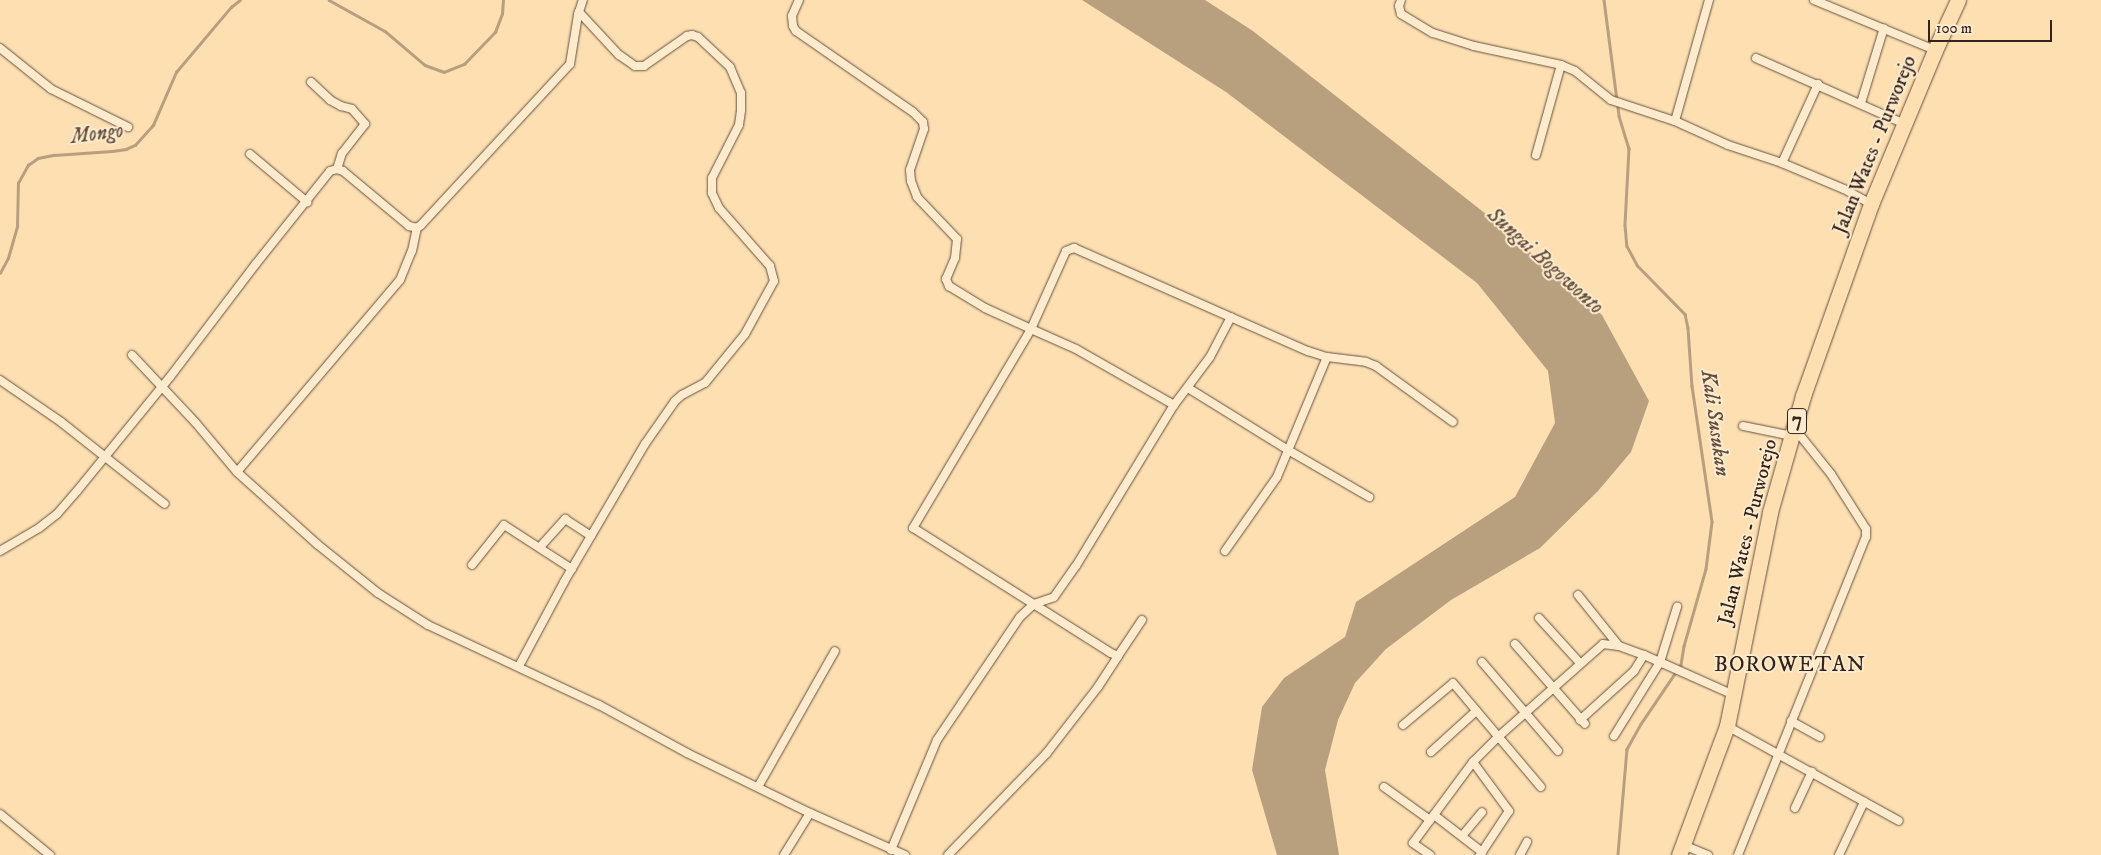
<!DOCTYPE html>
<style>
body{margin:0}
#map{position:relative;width:2101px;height:855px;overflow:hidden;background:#fddfb1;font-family:"IM FELL DW Pica",serif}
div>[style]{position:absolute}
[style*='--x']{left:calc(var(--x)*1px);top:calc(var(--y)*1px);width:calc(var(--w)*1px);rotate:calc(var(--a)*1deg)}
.water>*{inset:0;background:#b89f7e}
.stream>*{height:2.5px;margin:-1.25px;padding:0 1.25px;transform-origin:1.25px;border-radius:1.25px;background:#b89f7e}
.roads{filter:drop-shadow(0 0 1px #655241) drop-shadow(0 0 1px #655241)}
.street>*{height:8px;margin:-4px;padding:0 4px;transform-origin:4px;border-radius:4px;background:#feeacc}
.highway>*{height:15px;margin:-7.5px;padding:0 7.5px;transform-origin:7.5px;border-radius:7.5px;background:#fddfb1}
span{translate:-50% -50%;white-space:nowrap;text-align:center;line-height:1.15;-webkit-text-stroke:4px #feeacc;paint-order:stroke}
.shield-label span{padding:1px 4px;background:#feeacc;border:1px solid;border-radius:4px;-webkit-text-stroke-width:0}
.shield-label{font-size:19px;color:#32231c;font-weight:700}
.street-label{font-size:20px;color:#32231c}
.water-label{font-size:21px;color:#614e3e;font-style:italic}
.quarter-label{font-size:22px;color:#32231c;letter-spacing:1px}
.scale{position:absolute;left:1928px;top:20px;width:124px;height:22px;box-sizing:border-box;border:2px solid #32231c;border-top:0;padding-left:6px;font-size:15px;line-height:18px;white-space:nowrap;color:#32231c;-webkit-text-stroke:4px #feeacc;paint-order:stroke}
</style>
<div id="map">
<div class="water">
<i style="clip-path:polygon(1082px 0,1205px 0,1253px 31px,1491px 218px,1602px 315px,1649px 401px,1631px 452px,1598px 491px,1540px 548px,1451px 600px,1386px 649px,1355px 683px,1338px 720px,1325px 770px,1339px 855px,1277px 855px,1252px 770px,1262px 707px,1284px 678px,1345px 637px,1356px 602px,1515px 497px,1555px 423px,1548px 371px,1477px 283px,1226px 92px)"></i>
</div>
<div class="stream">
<i style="--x:329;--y:0;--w:64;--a:29"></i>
<i style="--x:385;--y:31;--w:52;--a:40.4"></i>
<i style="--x:425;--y:65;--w:20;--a:20"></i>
<i style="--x:444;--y:72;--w:22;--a:-22"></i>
<i style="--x:464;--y:64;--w:45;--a:-45.9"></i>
<i style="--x:495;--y:32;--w:19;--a:-69"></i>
<i style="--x:502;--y:14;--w:14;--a:-86"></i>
<i style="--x:1604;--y:0;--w:117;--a:82.6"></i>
<i style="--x:1619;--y:116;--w:34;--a:73"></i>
<i style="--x:1629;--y:148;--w:77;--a:93"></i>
<i style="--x:1625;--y:225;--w:21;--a:85"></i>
<i style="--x:1627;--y:246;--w:21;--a:62"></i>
<i style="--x:1637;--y:265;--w:69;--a:45.6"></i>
<i style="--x:1685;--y:314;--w:14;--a:78"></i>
<i style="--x:1688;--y:328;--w:58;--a:86.1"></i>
<i style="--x:1692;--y:386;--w:137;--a:81.6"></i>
<i style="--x:1712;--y:522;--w:47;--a:97.3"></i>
<i style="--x:1706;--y:569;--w:80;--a:105.9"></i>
<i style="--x:1684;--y:646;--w:19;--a:99"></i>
<i style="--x:1681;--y:665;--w:71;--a:124.1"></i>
<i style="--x:1641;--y:724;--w:29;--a:119"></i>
<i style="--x:1627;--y:749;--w:106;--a:94.9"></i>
<i style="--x:0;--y:273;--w:17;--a:-62"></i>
<i style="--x:8;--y:258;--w:33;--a:-74"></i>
<i style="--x:17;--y:226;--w:43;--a:-88.7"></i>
<i style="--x:18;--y:183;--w:21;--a:-61"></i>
<i style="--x:28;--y:165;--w:12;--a:-35"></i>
<i style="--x:38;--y:158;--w:16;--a:-11"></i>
<i style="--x:54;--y:155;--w:58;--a:-3.9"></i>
<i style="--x:112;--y:151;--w:14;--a:-8"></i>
<i style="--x:126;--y:149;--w:10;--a:-24"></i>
<i style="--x:135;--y:145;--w:27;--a:-48"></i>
<i style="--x:153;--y:125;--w:58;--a:-66.5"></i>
<i style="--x:176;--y:72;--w:85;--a:-49.8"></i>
<i style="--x:231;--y:7;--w:11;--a:-38"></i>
</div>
<div class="roads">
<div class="street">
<i style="--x:799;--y:0;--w:17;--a:114"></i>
<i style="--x:792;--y:16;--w:10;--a:84"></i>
<i style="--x:793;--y:26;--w:6;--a:59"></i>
<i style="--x:796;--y:31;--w:142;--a:34.7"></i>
<i style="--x:913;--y:112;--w:14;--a:45"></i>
<i style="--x:923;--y:122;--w:7;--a:82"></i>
<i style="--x:924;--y:129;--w:43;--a:108.9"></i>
<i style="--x:910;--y:170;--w:11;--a:85"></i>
<i style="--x:911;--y:181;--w:17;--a:69"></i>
<i style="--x:917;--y:197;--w:58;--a:46.4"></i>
<i style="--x:957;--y:239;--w:19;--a:96"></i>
<i style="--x:955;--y:258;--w:23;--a:113"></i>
<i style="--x:946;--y:279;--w:8;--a:67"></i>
<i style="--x:949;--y:286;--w:42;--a:31.4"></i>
<i style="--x:985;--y:308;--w:51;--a:24.5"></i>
<i style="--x:1031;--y:329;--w:85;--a:-65.8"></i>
<i style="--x:1066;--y:251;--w:9;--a:-21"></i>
<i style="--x:1074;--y:248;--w:256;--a:23.8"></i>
<i style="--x:1308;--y:351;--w:20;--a:18"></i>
<i style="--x:1327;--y:357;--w:39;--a:7"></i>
<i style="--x:1366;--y:362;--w:11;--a:22"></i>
<i style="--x:1376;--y:366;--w:95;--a:36"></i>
<i style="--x:1401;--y:0;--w:6;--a:108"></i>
<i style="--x:1399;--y:6;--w:8;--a:76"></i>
<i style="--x:1401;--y:14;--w:37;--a:31"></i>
<i style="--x:1433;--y:33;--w:43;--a:17.6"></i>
<i style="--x:1474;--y:46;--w:89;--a:12.3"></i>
<i style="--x:1561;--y:65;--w:15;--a:23"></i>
<i style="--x:1575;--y:71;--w:46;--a:38.9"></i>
<i style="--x:1611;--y:100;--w:67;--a:18.2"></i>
<i style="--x:1675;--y:121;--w:58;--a:24.4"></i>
<i style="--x:1728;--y:145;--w:57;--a:18.4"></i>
<i style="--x:1782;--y:163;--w:67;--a:22.8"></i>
<i style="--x:1844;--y:189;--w:31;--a:29"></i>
<i style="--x:1814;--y:0;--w:131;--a:22.5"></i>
<i style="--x:0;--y:48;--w:65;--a:38.8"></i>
<i style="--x:51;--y:89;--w:86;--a:26.3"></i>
<i style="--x:1756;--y:58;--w:163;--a:23.9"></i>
<i style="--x:311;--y:82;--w:26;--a:43"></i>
<i style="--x:330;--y:100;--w:13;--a:29"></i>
<i style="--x:341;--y:106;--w:11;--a:15"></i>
<i style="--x:352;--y:109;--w:20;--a:49"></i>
<i style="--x:365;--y:124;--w:37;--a:128"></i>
<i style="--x:342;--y:153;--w:17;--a:107"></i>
<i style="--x:1861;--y:103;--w:78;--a:-73"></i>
<i style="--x:1675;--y:121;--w:126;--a:-74.3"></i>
<i style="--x:250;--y:154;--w:75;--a:40.1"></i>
<i style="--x:1536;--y:155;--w:93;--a:-74.5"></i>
<i style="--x:1782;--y:163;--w:87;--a:-65.5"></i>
<i style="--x:132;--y:355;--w:92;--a:46.8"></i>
<i style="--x:195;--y:422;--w:65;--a:50"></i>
<i style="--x:237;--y:472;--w:108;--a:42"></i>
<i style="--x:317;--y:544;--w:78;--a:38.8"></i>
<i style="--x:378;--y:593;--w:59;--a:32.6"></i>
<i style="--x:428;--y:625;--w:189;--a:25.1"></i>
<i style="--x:599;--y:705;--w:100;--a:28.6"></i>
<i style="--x:687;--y:753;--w:137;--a:26"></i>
<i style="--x:810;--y:813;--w:49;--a:121.8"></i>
<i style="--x:0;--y:380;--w:74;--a:34.5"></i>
<i style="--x:61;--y:422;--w:132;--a:38.3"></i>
<i style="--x:1188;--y:388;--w:118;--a:31.8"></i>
<i style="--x:1288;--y:450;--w:94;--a:30.1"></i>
<i style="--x:1743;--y:426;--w:50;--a:11.5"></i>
<i style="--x:237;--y:472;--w:252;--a:-49.7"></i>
<i style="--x:400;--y:280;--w:31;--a:-68"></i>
<i style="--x:412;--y:251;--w:24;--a:-78"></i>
<i style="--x:540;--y:547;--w:38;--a:-48"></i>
<i style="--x:565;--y:519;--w:31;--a:33"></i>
<i style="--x:0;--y:551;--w:45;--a:-30.5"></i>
<i style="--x:39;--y:528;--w:23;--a:-38"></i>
<i style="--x:57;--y:514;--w:30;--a:-49"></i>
<i style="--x:77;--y:491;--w:147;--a:-50.8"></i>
<i style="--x:170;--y:377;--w:141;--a:-52.8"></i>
<i style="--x:255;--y:265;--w:120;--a:-51.4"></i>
<i style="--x:330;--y:171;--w:7;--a:-16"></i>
<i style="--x:337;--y:169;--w:6;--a:18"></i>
<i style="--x:343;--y:171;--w:86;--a:39.8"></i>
<i style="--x:409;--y:226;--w:8;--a:14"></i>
<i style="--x:417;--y:228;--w:5;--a:-37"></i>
<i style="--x:421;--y:225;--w:219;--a:-47.2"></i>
<i style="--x:570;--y:64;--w:50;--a:-80.7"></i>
<i style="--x:578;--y:15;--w:16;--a:-72"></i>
<i style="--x:1225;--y:551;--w:90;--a:-54.9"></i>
<i style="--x:1277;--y:477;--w:130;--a:-67.4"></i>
<i style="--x:472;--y:565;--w:51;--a:-51.3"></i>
<i style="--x:504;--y:525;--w:81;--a:32.9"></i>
<i style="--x:1578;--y:595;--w:65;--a:51.2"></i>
<i style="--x:1539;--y:618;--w:61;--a:47.7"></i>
<i style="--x:1142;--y:620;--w:43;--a:123.7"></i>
<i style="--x:1118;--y:656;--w:8;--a:-157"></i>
<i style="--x:1111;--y:653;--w:234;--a:-147.7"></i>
<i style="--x:913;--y:528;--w:231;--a:-59.3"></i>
<i style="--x:1031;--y:329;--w:49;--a:24"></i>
<i style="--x:1076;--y:349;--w:113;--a:29.7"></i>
<i style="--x:1515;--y:644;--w:106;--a:48.8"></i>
<i style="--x:1482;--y:662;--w:117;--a:49.5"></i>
<i style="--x:519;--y:666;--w:95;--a:-61.8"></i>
<i style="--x:564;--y:582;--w:160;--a:-59.6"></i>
<i style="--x:645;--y:444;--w:52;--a:-55.1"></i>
<i style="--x:675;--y:401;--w:9;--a:-41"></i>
<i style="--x:682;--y:395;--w:26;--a:-28"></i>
<i style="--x:705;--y:383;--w:63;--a:-50.8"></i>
<i style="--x:745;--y:334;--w:60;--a:-61.3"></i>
<i style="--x:774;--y:281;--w:16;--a:-105"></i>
<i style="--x:770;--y:266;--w:77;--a:-131.3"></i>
<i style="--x:719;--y:208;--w:17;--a:-115"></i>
<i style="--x:712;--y:193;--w:15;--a:-90"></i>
<i style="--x:712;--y:178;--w:59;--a:-63"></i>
<i style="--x:739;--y:125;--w:15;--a:-82"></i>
<i style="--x:741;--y:110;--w:17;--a:-90"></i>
<i style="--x:741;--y:93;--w:28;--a:-113"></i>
<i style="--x:730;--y:67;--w:44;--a:-136.8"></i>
<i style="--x:698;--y:37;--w:6;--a:-162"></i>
<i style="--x:692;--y:35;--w:5;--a:169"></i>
<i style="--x:687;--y:36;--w:52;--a:145.1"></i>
<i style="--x:644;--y:66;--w:9;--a:180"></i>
<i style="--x:635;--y:66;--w:19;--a:-145"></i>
<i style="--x:619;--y:55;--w:59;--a:-132.9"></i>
<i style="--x:1580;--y:720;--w:73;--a:-42.2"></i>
<i style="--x:1634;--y:671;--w:19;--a:-58"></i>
<i style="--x:1791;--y:721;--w:33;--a:29"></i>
<i style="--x:1403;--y:725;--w:65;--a:-40"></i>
<i style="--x:1453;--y:683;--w:136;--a:49.8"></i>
<i style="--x:1727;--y:726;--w:196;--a:28.9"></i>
<i style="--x:1614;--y:736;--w:87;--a:-58.1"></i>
<i style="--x:1660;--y:662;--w:58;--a:-72.8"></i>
<i style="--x:1431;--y:752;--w:61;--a:-42.3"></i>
<i style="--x:1473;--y:762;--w:61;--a:53.7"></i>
<i style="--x:1509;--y:811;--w:53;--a:123.4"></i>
<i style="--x:758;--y:787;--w:156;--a:-60.5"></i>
<i style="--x:1384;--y:787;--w:57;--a:35.7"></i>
<i style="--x:1795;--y:808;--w:40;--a:-65"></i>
<i style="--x:810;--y:813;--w:104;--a:23.9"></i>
<i style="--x:0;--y:814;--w:65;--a:39.4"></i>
<i style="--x:1434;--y:815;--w:61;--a:37.6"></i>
<i style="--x:1462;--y:836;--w:31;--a:-50"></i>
<i style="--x:1683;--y:845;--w:27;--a:22"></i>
<i style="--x:891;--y:850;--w:119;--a:-67.3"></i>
<i style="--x:937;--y:740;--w:148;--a:-56"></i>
<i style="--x:1020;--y:617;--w:19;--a:-43"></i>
<i style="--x:1034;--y:604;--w:21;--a:-19"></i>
<i style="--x:1054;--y:597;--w:38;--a:-55"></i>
<i style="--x:1076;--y:566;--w:188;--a:-58.7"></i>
<i style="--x:1174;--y:405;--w:60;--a:-53.1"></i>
<i style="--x:1210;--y:357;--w:45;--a:-62.3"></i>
<i style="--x:948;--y:855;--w:141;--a:-45.9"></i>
<i style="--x:1046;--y:754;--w:85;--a:-52.2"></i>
<i style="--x:1098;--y:687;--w:37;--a:-57"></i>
<i style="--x:1430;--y:855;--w:21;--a:-145"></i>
<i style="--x:1413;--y:843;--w:101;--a:-53.5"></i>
<i style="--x:1473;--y:762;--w:35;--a:-45"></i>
<i style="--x:1498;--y:737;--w:140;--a:-41.5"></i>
<i style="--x:1603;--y:644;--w:16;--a:7"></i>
<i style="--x:1619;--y:646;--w:27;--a:20"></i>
<i style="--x:1644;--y:655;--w:98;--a:24"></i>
<i style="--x:1520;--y:855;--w:15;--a:-62"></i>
<i style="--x:1738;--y:855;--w:343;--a:-68.1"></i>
<i style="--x:1866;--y:537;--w:8;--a:-90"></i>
<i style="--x:1866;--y:529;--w:65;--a:-122.5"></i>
<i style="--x:1831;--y:474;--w:58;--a:-128.7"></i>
<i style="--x:1839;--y:855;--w:59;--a:-64.7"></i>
</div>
<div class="highway">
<i style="--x:1679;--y:855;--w:138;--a:-69.6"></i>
<i style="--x:1727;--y:726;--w:218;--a:-78.6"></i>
<i style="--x:1770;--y:512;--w:121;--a:-74.1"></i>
<i style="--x:1803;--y:396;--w:204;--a:-70.5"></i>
<i style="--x:1871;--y:204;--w:167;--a:-67.4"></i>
<i style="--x:1935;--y:50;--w:55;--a:-65.3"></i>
</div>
</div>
<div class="shield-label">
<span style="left:1797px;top:421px">7</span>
</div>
<div class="street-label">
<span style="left:1875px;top:145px;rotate:-68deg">Jalan Wates - Purworejo</span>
<span style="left:1748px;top:532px;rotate:-76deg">Jalan Wates - Purworejo</span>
</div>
<div class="water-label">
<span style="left:97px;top:134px;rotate:-7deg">Mongo</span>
<span style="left:1545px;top:261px;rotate:42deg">Sungai Bogowonto</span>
<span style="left:1715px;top:423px;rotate:82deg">Kali Susukan</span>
</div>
<div class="quarter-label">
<span style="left:1790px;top:665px">BOROWETAN</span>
</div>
<div class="scale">100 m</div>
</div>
